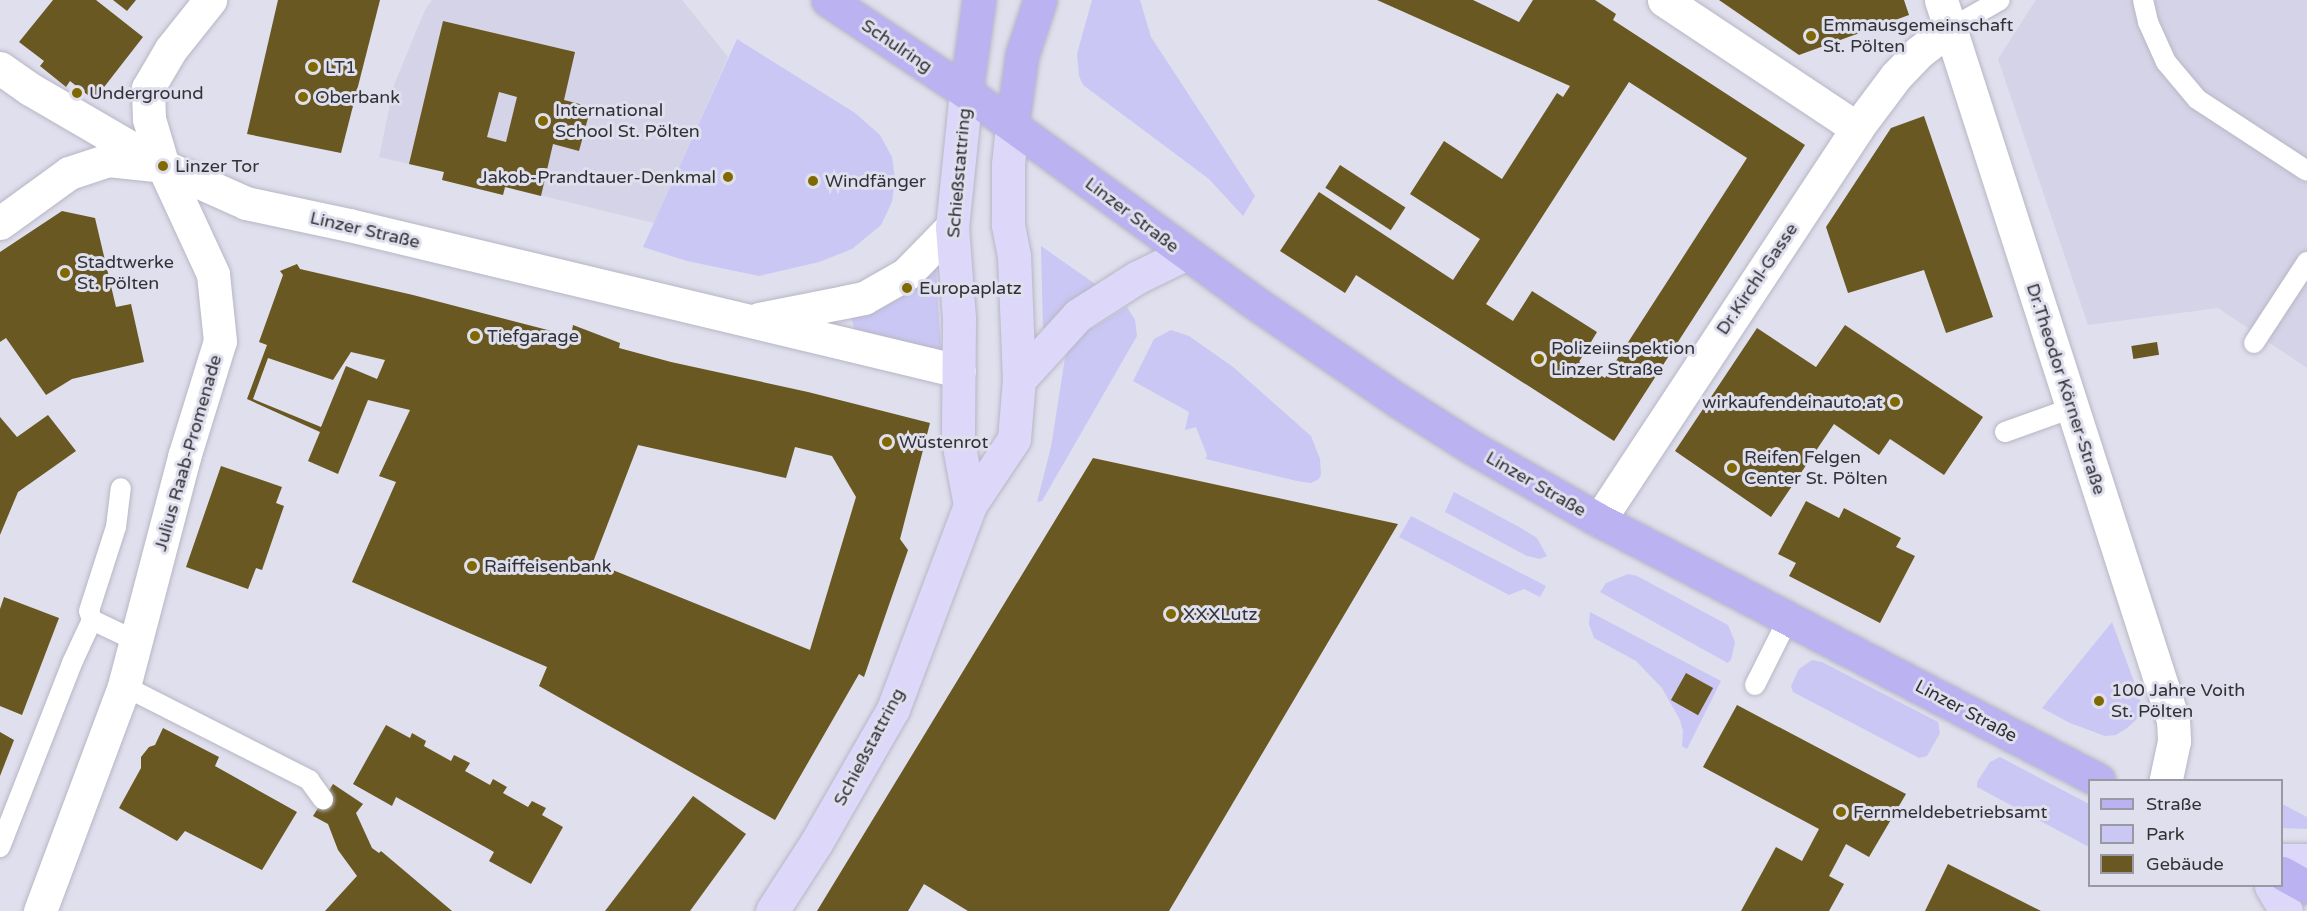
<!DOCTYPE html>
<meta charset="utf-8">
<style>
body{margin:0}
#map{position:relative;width:2307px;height:911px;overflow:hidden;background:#dfdfed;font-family:"Varela Round",sans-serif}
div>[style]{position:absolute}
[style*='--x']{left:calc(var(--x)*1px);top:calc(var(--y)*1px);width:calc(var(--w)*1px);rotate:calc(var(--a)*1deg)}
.built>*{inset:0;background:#d4d3e7}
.green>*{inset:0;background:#cac7f4}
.building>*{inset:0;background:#695821;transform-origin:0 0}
.roads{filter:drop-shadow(0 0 2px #b7b6c4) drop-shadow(0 0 2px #b7b6c4)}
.lane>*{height:20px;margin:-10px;padding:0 10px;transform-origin:10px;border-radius:10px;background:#fff}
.street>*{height:33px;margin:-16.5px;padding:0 16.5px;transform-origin:16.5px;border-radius:16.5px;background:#fff}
.secondary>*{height:33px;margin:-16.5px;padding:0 16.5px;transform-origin:16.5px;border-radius:16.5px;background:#ddd8f9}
.primary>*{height:33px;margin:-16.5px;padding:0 16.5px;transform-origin:16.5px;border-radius:16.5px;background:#bbb2f2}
.dots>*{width:16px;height:16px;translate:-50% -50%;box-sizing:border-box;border:3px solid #dfdfed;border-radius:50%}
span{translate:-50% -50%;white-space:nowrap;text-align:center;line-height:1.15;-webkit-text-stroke:6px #dfdfed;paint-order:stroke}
.poi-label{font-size:18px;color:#313136}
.left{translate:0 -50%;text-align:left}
.right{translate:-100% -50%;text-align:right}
.street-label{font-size:18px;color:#313136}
.legend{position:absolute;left:2088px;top:779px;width:195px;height:108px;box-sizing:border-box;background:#dfdfed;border:2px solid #9999a4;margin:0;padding:8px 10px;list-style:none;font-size:18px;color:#313136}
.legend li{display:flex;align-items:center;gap:12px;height:30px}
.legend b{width:30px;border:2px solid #9999a4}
</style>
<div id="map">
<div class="built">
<i style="clip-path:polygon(432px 0,682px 0,728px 57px,654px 223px,506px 187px,503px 195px,442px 180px,444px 172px,379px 157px,394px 85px,425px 10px)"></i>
<i style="clip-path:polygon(2036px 0,2307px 0,2307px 368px,2218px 308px,2088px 325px,1998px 59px)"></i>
</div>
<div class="green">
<i style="clip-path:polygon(1092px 0,1140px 0,1151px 37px,1255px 196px,1243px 216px,1209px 179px,1083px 85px,1079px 76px,1077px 54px)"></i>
<i style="clip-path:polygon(737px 39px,855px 113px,880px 135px,892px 157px,895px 179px,892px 202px,881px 225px,852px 249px,819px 262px,759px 276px,687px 261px,643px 247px)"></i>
<i style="clip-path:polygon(1041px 246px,1101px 288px,1046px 330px,1043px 327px)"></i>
<i style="clip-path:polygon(936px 267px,941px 352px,856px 334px,851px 317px)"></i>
<i style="clip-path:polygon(1127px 307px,1135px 320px,1137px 336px,1042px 501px,1037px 502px,1051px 447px,1065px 358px,1070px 348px,1086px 332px)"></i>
<i style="clip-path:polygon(1171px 330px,1189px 336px,1233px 367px,1311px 436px,1320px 459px,1321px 474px,1319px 479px,1311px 483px,1297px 481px,1206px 459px,1207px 455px,1196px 427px,1185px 430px,1189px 412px,1133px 381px,1154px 339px)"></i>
<i style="clip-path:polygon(1454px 492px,1521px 528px,1537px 538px,1547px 556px,1540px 559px,1527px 556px,1445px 512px)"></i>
<i style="clip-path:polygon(1411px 516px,1546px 586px,1540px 597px,1524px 589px,1509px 595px,1399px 537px)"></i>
<i style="clip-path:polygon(1628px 574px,1637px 576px,1728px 625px,1735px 642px,1731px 660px,1727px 663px,1724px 661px,1600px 592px,1606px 583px)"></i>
<i style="clip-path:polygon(1590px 612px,1721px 681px,1687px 749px,1682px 746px,1683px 731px,1680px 720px,1662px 688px,1636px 661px,1594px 638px,1589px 624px)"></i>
<i style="clip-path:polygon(2112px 622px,2139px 695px,2141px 707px,2136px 720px,2127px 728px,2116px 735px,2105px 736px,2070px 723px,2042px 708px)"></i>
<i style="clip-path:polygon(1812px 660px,1822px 662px,1938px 722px,1940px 733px,1927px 756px,1919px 758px,1793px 692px,1791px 686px,1799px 669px)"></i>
<i style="clip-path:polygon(2000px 757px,2089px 804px,2089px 847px,1977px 787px,1977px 782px,1990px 762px)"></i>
<i style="clip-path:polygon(2282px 804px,2307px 817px,2307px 829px,2282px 828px)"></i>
</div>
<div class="building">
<i style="clip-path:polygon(53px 0,96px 0,143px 37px,94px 100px,70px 81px,66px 87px,40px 66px,44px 61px,19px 42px)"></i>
<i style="clip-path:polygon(113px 0,136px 0,127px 11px)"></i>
<i style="clip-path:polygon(278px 0,380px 0,341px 153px,247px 134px)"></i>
<i style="clip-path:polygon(evenodd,1377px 0,1473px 0,1519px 22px,1533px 0,1595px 0,1616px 14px,1613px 20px,1805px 145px,1614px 441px,1356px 275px,1345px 293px,1280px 251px,1319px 192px,1453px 280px,1480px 239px,1410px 194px,1444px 141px,1502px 179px,1557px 93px,1563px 97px,1570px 86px,1377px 0,1629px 82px,1747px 158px,1605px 378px,1579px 362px,1597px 332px,1532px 291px,1513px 321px,1486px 304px,1629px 82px)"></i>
<i style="clip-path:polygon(1719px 0,1904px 0,1909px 15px,1799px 55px)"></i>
<i style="clip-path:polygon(evenodd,443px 21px,575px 52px,564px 100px,591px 107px,579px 151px,553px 144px,541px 196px,505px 187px,503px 195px,442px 180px,444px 172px,409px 164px,443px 21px,499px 92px,517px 97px,506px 142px,487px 137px,499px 92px)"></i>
<i style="clip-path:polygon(1924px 116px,1993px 317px,1946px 333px,1924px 270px,1848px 293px,1826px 227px,1891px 128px)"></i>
<i style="left:1340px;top:165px;width:78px;height:27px;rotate:33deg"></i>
<i style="clip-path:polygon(62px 211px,95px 218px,116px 307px,131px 304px,144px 362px,72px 379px,46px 395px,6px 338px,0 342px,0 252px)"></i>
<i style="clip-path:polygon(evenodd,297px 264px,300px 269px,413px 295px,571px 336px,573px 325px,620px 343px,619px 348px,671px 362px,808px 392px,930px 423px,900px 539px,908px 550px,864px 677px,859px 674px,775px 820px,539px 686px,547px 667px,352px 582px,396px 482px,379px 476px,410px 410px,368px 400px,338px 474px,308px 461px,320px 432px,247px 399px,267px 345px,259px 342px,283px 275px,280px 271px,297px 264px,351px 352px,385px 360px,377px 379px,346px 366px,321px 427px,253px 399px,268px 358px,333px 380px,351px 352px,297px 264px,638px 445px,786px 478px,795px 447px,832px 456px,856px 497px,810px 650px,593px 562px,638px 445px)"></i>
<i style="clip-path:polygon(1845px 325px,1983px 417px,1944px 475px,1890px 439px,1879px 455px,1834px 424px,1771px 517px,1675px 451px,1757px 328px,1816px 367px)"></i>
<i style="left:2157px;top:342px;width:13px;height:26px;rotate:81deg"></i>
<i style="clip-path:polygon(48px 415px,76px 451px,18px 492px,0 535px,0 417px,17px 437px)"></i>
<i style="clip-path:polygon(1093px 458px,1398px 524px,1169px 911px,968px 911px,924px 884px,908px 911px,817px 911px)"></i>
<i style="clip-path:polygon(221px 466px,282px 487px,276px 503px,284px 506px,262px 570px,256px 568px,248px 589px,186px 567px)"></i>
<i style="clip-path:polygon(1806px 501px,1839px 518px,1844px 508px,1901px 538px,1896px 547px,1915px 556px,1880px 623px,1789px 576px,1796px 563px,1778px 554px)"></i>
<i style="clip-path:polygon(4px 597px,59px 618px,22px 715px,0 706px,0 609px)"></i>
<i style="left:1686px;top:673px;width:31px;height:31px;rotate:29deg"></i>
<i style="clip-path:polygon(1737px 705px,1906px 794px,1869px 857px,1846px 844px,1829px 876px,1844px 884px,1829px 911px,1741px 911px,1776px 847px,1802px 861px,1819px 829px,1703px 767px)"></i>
<i style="clip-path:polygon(386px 725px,410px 738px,412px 733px,426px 741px,424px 746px,451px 761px,454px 755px,470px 763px,465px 771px,490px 785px,493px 779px,507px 787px,503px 793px,528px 807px,532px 801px,546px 808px,542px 815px,563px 827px,531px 884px,489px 861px,494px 852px,396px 797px,392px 806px,353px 784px)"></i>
<i style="clip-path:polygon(163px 728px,219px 757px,215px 766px,297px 812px,262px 870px,185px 831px,177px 841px,119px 808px,141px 768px,141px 757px,149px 747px,155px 745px)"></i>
<i style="clip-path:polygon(0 732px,14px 740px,0 776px)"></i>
<i style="clip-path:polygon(333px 784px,363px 804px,356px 813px,372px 848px,379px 853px,381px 851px,452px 911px,325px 911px,357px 876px,338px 850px,328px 824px,313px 816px)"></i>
<i style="clip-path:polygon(693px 796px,746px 834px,690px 911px,605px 911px)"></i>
<i style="clip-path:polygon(1948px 864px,2041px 911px,1925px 911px)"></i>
</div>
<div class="roads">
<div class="lane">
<i style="--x:2143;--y:0;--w:23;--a:77"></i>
<i style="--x:2148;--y:22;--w:44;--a:65.8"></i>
<i style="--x:2166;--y:62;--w:48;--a:50"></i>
<i style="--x:2197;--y:99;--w:131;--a:33.2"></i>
<i style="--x:1951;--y:28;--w:56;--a:-29.7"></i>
<i style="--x:2254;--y:343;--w:97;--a:-56.8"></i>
<i style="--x:2005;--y:432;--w:71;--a:-19.7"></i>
<i style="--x:92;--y:620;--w:9;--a:-108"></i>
<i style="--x:89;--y:611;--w:88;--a:-72.2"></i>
<i style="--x:116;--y:527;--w:39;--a:-83"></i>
<i style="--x:1755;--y:685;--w:74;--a:-63.4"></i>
<i style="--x:124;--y:686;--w:208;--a:26.9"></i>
<i style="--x:309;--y:780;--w:24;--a:54"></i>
<i style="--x:0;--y:847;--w:198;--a:-68.6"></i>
<i style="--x:72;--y:663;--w:47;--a:-65.1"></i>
<i style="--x:92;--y:620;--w:49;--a:25.5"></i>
</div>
<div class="street">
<i style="--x:1664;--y:0;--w:232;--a:33.6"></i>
<i style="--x:1941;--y:0;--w:756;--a:72.14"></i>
<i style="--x:2173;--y:720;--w:21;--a:87"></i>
<i style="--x:2174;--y:741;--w:40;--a:102"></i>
<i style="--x:0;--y:68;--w:37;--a:35"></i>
<i style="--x:30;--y:89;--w:141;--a:30.2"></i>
<i style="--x:0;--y:223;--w:85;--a:-35.9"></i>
<i style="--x:69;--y:173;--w:41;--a:-18.4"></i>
<i style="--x:108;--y:160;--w:55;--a:6.2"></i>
<i style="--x:163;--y:166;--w:91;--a:24"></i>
<i style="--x:246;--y:203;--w:105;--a:12.1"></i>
<i style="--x:349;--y:225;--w:627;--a:13.46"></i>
<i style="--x:759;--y:319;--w:107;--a:-11.3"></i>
<i style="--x:864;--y:298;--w:48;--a:-29.7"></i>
<i style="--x:906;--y:274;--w:66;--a:-45.6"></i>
<i style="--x:1599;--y:520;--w:469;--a:-56.6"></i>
<i style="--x:1857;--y:128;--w:65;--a:-53.1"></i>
<i style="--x:1896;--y:76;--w:33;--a:-46"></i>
<i style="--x:1919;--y:52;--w:40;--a:-37"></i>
<i style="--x:40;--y:911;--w:240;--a:-69.5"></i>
<i style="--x:124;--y:686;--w:237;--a:-75.3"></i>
<i style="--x:184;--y:457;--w:121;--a:-72.8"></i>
<i style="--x:220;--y:341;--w:67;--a:-96"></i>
<i style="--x:213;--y:274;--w:119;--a:-114.8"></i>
<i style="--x:163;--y:166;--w:49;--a:-106.6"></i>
<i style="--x:149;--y:119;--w:31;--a:-92"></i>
<i style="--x:148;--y:88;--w:45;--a:-59.5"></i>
<i style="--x:171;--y:49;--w:63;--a:-51.5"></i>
</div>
<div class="secondary">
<i style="--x:966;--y:92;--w:136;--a:95.9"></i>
<i style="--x:952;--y:227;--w:91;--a:85.6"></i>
<i style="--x:959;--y:318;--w:123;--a:90.5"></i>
<i style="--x:958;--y:441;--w:65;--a:79.4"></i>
<i style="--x:1019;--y:380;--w:88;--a:-47.8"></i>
<i style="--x:1078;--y:315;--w:69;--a:-32.5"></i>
<i style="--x:1136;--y:278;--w:55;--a:-26.1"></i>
<i style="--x:2282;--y:860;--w:25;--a:0"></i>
<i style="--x:2271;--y:886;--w:29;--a:59"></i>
<i style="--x:772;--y:911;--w:81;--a:-57.1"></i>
<i style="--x:816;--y:843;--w:155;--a:-60.1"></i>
<i style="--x:893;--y:709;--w:218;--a:-69.3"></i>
<i style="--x:970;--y:505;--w:79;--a:-56.3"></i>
<i style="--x:1014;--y:439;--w:59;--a:-85.2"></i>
<i style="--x:1019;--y:380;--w:124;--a:-92.3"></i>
<i style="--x:1014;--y:256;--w:33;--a:-101"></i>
<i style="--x:1008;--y:224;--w:60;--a:-90"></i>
<i style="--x:1008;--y:164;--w:39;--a:-84"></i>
</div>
<div class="primary">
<i style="--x:828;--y:0;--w:166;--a:33.7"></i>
<i style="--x:966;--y:92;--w:349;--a:36.1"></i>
<i style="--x:1248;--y:298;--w:181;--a:34.4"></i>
<i style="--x:1397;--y:400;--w:88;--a:32.4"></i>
<i style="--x:1471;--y:447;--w:147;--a:29.7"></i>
<i style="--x:1599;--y:520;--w:563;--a:27.52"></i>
<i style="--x:966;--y:92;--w:93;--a:-82"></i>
<i style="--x:1012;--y:125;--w:71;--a:-81.9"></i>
<i style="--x:1022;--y:55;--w:58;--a:-71.9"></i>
<i style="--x:2282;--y:873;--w:29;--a:29"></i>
</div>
</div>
<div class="dots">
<i style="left:1811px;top:36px;background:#816901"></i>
<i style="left:313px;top:67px;background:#816901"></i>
<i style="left:77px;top:93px;background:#816901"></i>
<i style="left:303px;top:97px;background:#816901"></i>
<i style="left:543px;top:121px;background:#816901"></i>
<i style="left:163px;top:166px;background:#816901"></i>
<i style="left:728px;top:177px;background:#816901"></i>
<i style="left:813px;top:181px;background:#816901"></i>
<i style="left:65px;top:273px;background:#816901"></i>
<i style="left:907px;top:288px;background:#816901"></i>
<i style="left:475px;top:336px;background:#816901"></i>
<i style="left:1539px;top:359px;background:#816901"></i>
<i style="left:1895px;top:402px;background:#816901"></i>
<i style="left:887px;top:442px;background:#816901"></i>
<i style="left:1732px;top:468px;background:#816901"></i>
<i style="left:472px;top:566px;background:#816901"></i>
<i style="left:1171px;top:614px;background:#816901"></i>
<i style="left:2099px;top:701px;background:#816901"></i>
<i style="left:1841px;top:812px;background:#816901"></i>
</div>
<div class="poi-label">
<span class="left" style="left:1823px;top:36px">Emmausgemeinschaft<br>St. Pölten</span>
<span class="left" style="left:325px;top:67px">LT1</span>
<span class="left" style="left:89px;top:93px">Underground</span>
<span class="left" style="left:315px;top:97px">Oberbank</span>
<span class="left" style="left:555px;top:121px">International<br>School St. Pölten</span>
<span class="left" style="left:175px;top:166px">Linzer Tor</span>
<span class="right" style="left:716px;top:177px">Jakob-Prandtauer-Denkmal</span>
<span class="left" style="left:825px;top:181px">Windfänger</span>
<span class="left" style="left:77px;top:273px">Stadtwerke<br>St. Pölten</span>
<span class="left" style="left:919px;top:288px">Europaplatz</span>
<span class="left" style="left:487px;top:336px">Tiefgarage</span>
<span class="left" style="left:1551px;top:359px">Polizeiinspektion<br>Linzer Straße</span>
<span class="right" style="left:1883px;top:402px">wirkaufendeinauto.at</span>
<span class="left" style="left:899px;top:442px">Wüstenrot</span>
<span class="left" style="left:1744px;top:468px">Reifen Felgen<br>Center St. Pölten</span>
<span class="left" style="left:484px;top:566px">Raiffeisenbank</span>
<span class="left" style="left:1183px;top:614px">XXXLutz</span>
<span class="left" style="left:2111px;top:701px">100 Jahre Voith<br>St. Pölten</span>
<span class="left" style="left:1853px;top:812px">Fernmeldebetriebsamt</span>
</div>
<div class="street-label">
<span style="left:897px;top:46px;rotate:34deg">Schulring</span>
<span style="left:959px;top:173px;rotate:-85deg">Schießstattring</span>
<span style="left:1132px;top:215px;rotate:37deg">Linzer Straße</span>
<span style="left:365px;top:230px;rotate:13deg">Linzer Straße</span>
<span style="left:1757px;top:279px;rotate:-56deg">Dr.Kirchl-Gasse</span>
<span style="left:2066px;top:389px;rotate:72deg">Dr.Theodor Körner-Straße</span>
<span style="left:188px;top:453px;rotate:-74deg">Julius Raab-Promenade</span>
<span style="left:1536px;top:484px;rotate:30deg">Linzer Straße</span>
<span style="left:1966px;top:711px;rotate:28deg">Linzer Straße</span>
<span style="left:869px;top:747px;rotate:-62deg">Schießstattring</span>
</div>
<ul class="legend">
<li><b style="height:8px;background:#bbb2f2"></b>Straße</li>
<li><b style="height:16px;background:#cac7f4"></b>Park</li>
<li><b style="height:16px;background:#695821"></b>Gebäude</li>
</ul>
</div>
